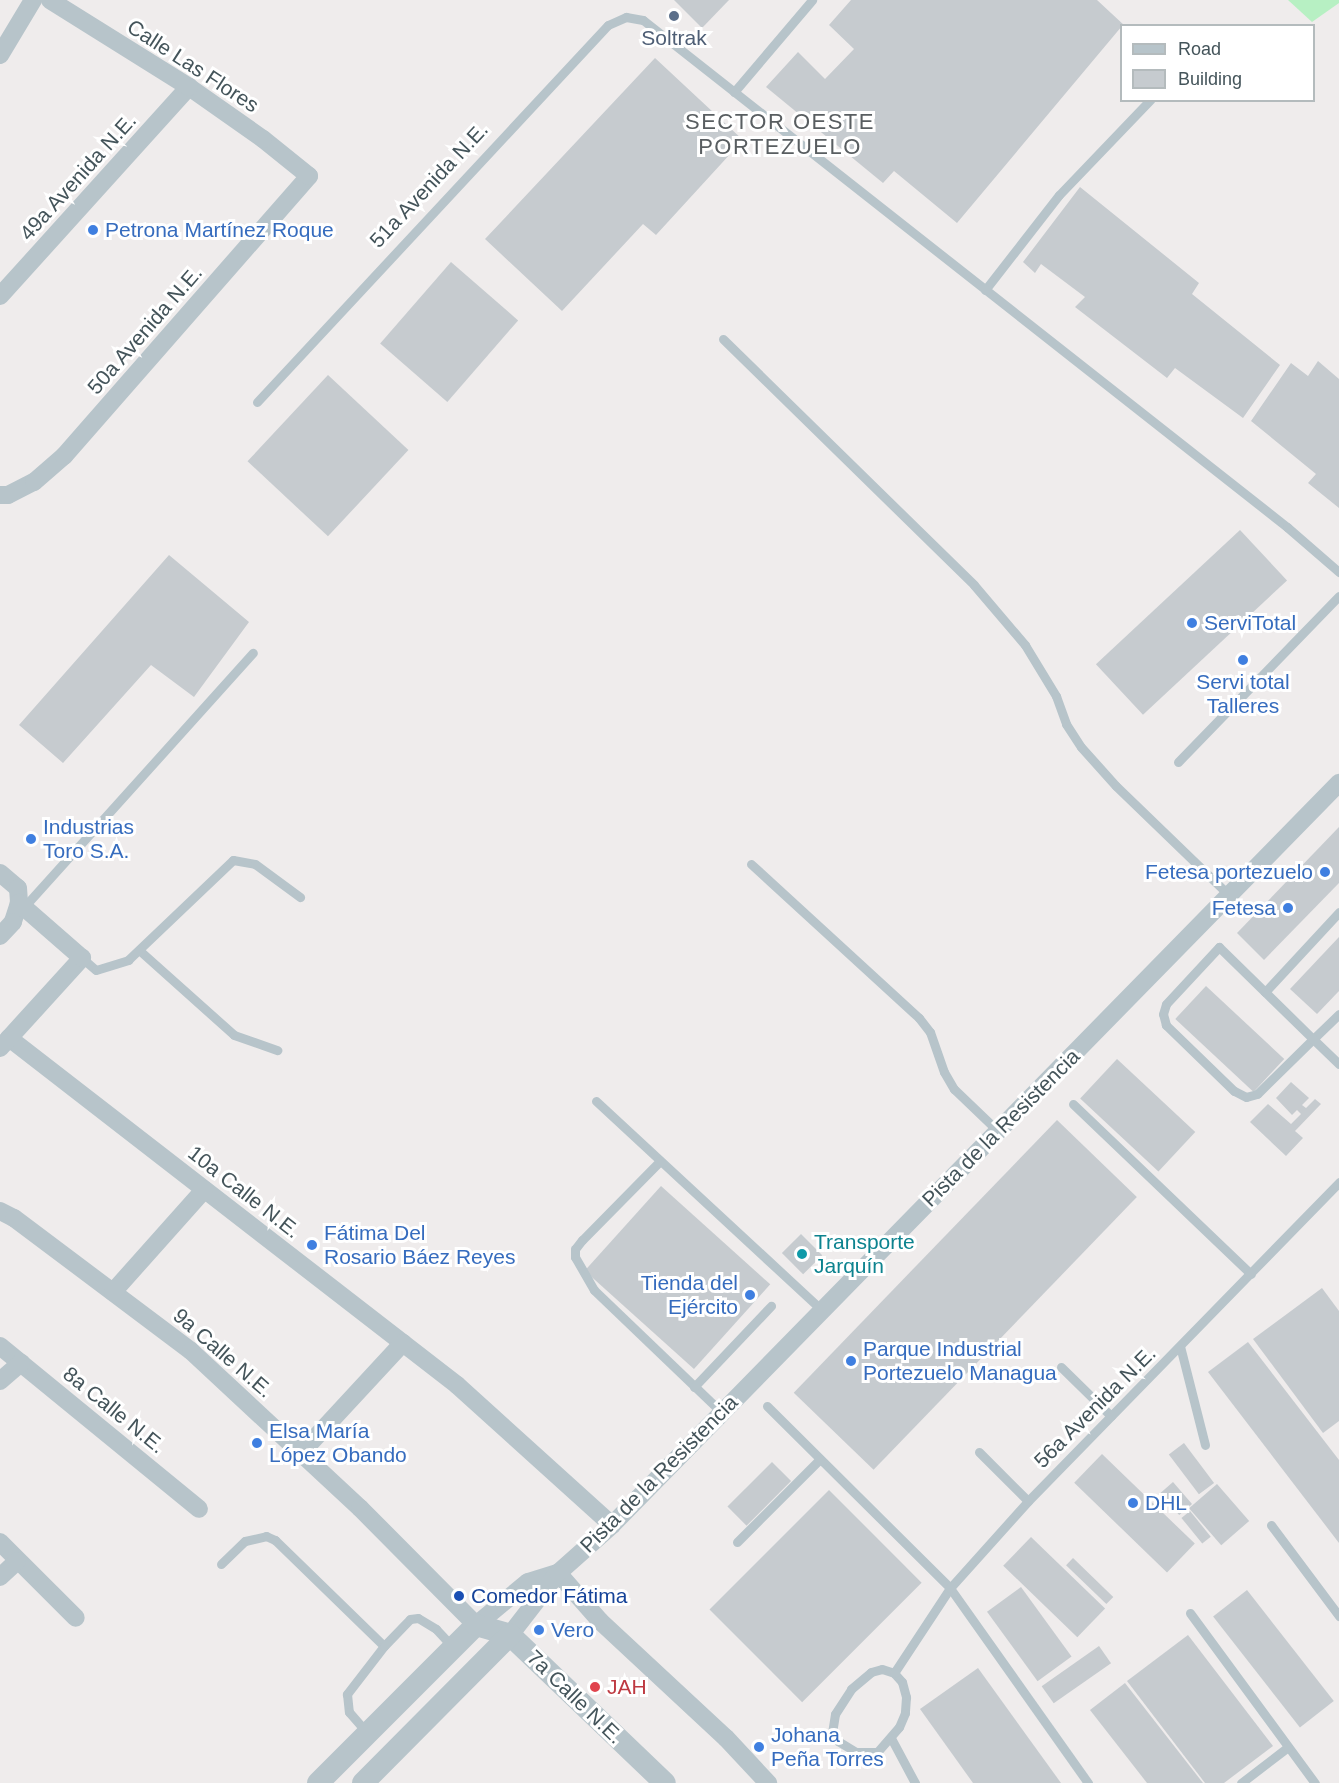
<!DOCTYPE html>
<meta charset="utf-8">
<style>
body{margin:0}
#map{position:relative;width:1339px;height:1783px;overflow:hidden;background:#efecec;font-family:Helvetica,sans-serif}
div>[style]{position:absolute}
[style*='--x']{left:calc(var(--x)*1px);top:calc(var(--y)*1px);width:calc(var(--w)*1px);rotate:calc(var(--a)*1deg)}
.green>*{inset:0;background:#b7f0c3}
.building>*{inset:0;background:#c6cbcf;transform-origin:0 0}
.service>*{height:9px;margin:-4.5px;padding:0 4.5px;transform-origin:4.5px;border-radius:4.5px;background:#b7c4ca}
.minor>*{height:18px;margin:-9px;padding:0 9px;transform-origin:9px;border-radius:9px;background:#b7c4ca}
.tertiary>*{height:22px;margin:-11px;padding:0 11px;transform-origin:11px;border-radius:11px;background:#b7c4ca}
.dots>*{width:16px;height:16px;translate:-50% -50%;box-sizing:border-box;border:3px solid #fff;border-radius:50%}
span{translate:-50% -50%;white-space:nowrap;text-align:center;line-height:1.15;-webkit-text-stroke:6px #fff;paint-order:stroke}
.service-label{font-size:21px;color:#4e5e75}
.street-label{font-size:21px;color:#44545a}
.shop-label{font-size:21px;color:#366cbe}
.left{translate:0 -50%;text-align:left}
.right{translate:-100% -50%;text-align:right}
.culture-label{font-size:21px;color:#0d838f}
.transit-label{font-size:21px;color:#164399}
.health-label{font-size:21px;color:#be3a42}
.neighbourhood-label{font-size:22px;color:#595e61;letter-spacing:1.5px}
.legend{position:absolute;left:1120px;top:24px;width:195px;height:78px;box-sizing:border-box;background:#fff;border:2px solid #b4bbbd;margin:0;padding:8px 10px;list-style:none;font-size:18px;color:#44545a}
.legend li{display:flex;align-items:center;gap:12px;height:30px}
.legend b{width:30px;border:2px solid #b4bbbd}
</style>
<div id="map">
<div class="green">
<i style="clip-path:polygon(1288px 0,1339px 0,1339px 3px,1312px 22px)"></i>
</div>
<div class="building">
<i style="clip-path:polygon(674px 0,729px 0,702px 28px)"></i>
<i style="clip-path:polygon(851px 0,1097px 0,1125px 26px,1122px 26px,957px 223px,894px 171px,883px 183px,766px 87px,798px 52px,825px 79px,854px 49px,829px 25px)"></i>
<i style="clip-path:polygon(655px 58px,743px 140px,656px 235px,643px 224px,562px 311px,485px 239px)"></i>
<i style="clip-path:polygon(1080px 187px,1199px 283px,1192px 294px,1280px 365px,1243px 418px,1175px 368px,1167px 378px,1075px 307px,1085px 297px,1041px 264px,1035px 273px,1023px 262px)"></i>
<i style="left:451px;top:262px;width:89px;height:108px;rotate:41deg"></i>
<i style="clip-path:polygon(1318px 361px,1339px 379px,1339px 508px,1308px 483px,1316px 474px,1251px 421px,1291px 363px,1308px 376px)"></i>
<i style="left:328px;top:375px;width:110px;height:118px;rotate:43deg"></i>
<i style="left:1240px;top:530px;width:69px;height:197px;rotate:47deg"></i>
<i style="clip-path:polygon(169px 555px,249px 622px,194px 697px,151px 665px,63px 763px,19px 725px)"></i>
<i style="clip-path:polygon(1339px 827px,1339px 883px,1264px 960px,1237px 933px)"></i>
<i style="clip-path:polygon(1339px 937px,1339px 991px,1317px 1014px,1290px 989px)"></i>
<i style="left:1206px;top:986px;width:107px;height:45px;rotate:43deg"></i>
<i style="left:1117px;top:1059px;width:107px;height:54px;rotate:43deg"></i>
<i style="clip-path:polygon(1291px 1082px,1309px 1098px,1302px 1105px,1306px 1108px,1315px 1099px,1321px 1104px,1295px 1131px,1303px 1138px,1286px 1156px,1250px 1122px,1268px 1104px,1291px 1124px,1301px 1114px,1297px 1110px,1292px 1115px,1276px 1098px)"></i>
<i style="left:1057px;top:1120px;width:111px;height:379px;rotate:44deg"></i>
<i style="left:661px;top:1186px;width:147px;height:114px;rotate:42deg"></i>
<i style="left:801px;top:1234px;width:30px;height:27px;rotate:45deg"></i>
<i style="clip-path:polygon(1322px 1288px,1339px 1311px,1339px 1421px,1323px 1433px,1253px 1339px)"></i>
<i style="clip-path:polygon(1248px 1342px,1339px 1460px,1339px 1543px,1208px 1372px)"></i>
<i style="left:1184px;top:1443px;width:50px;height:19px;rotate:53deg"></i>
<i style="left:1102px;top:1454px;width:129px;height:40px;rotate:44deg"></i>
<i style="left:772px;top:1462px;width:27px;height:63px;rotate:45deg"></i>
<i style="left:1173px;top:1482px;width:29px;height:17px;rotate:49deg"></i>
<i style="left:1217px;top:1484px;width:49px;height:37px;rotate:49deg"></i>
<i style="left:829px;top:1490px;width:131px;height:169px;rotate:45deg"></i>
<i style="left:1190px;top:1511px;width:33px;height:11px;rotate:51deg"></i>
<i style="left:1031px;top:1537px;width:103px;height:40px;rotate:44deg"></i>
<i style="left:1073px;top:1558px;width:56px;height:10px;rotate:44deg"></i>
<i style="left:1021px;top:1587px;width:86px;height:42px;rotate:54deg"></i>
<i style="left:1247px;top:1590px;width:141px;height:43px;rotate:52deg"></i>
<i style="clip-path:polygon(1188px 1635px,1273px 1746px,1224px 1783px,1205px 1783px,1127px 1681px)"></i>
<i style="left:1099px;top:1646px;width:21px;height:70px;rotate:55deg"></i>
<i style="clip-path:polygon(978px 1668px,1061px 1783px,973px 1783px,920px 1709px)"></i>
<i style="clip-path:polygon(1125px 1683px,1203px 1783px,1147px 1783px,1090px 1710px)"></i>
</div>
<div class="service">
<i style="--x:734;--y:92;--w:121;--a:-49.7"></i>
<i style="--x:985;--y:290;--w:120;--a:-52.1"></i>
<i style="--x:1059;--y:195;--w:132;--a:-46.2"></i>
<i style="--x:723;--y:339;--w:351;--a:44.4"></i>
<i style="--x:974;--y:585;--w:79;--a:49.6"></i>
<i style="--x:1025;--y:645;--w:60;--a:58.7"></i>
<i style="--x:1056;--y:696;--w:30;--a:70"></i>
<i style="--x:1066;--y:724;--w:27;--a:57"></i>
<i style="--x:1081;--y:747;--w:52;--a:48.1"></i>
<i style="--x:1116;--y:786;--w:158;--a:44"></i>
<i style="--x:257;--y:402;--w:515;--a:-47.05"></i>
<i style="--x:608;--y:25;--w:20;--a:-24"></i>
<i style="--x:626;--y:17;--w:17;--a:10"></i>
<i style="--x:643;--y:20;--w:820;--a:38.21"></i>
<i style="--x:1287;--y:527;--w:69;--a:40.9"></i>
<i style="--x:1178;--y:762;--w:231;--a:-45.9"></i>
<i style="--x:751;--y:864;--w:228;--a:42.5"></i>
<i style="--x:919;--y:1018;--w:18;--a:52"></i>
<i style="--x:930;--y:1032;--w:42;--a:70.7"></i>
<i style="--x:944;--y:1072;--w:20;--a:60"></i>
<i style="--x:954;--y:1089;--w:61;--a:43.7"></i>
<i style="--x:24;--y:907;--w:342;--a:-48"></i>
<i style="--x:139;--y:950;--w:127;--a:41.8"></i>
<i style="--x:234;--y:1035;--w:46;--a:19.2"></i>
<i style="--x:82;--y:958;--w:18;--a:41"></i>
<i style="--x:96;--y:970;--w:34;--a:-17"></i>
<i style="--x:128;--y:960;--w:145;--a:-43.6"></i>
<i style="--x:233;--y:860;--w:22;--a:10"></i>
<i style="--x:255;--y:864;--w:56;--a:36.3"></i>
<i style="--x:1265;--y:992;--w:109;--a:-47.2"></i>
<i style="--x:1339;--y:1014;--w:36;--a:136"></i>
<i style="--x:1313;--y:1039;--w:78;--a:135.5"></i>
<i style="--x:1257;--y:1094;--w:11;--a:165"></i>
<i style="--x:1246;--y:1097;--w:13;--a:-153"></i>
<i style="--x:1234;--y:1091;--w:95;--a:-135.9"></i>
<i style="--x:1166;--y:1025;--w:11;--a:-105"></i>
<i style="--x:1163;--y:1014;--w:10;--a:-73"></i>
<i style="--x:1166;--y:1004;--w:78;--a:-47.1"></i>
<i style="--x:1219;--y:947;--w:64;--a:44.4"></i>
<i style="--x:1265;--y:992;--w:67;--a:44.4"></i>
<i style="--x:1313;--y:1039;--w:36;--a:44"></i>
<i style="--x:596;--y:1101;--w:308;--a:42.8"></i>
<i style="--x:1073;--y:1104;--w:246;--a:43.7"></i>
<i style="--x:660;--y:1161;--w:111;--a:134.6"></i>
<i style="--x:582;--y:1240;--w:11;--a:128"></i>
<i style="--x:575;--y:1249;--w:8;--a:90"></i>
<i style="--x:575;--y:1257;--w:38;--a:60"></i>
<i style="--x:594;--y:1290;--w:176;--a:43.8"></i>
<i style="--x:1180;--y:1346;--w:102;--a:75.8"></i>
<i style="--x:1061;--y:1367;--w:70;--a:44.4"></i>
<i style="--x:694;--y:1387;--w:112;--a:-46.5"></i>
<i style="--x:767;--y:1406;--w:258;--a:44.8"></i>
<i style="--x:950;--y:1588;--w:239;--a:54.7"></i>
<i style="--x:979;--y:1452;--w:69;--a:45"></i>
<i style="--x:1271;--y:1525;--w:114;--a:53.2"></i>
<i style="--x:737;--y:1542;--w:117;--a:-45"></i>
<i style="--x:221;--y:1564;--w:33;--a:-44"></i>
<i style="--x:245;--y:1541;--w:22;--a:-13"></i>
<i style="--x:266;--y:1536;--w:10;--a:24"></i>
<i style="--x:275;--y:1540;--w:152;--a:44.2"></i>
<i style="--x:384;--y:1646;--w:61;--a:127.6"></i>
<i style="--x:347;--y:1694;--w:18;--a:84"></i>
<i style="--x:349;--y:1712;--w:29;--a:49"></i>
<i style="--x:1190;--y:1613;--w:211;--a:53.7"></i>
<i style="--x:384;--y:1646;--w:37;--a:-46"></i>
<i style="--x:410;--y:1619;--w:8;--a:-7"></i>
<i style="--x:418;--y:1618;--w:21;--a:31"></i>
<i style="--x:436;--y:1629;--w:23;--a:47"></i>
<i style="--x:882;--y:1669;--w:13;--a:18"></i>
<i style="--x:894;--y:1673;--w:12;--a:48"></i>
<i style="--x:902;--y:1682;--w:16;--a:75"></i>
<i style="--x:906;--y:1697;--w:16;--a:94"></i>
<i style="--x:905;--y:1713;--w:15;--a:113"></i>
<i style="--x:899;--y:1727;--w:33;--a:131"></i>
<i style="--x:877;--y:1752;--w:21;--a:180"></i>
<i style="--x:856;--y:1752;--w:21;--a:-149"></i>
<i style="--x:838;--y:1741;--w:10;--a:-127"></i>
<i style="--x:832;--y:1733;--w:19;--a:-81"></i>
<i style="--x:835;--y:1714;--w:30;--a:-57"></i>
<i style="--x:851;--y:1689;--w:26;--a:-40"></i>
<i style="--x:871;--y:1672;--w:11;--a:-15"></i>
<i style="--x:894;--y:1673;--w:102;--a:-56.6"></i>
<i style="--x:950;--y:1588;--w:117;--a:-48.1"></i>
<i style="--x:1028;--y:1501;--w:446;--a:-45.7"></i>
<i style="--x:891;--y:1738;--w:51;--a:61.9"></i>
<i style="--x:1241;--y:1783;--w:59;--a:-37.5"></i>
</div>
<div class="minor">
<i style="--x:0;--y:55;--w:64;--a:-59"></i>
<i style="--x:0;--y:296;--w:282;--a:-47.9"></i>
<i style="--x:0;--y:495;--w:8;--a:0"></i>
<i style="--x:8;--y:495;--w:29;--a:-27"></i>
<i style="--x:34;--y:482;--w:40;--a:-41"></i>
<i style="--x:64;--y:456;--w:372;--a:-48.8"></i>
<i style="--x:309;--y:176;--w:59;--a:-141.2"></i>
<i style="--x:263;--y:139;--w:90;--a:-144.9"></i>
<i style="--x:189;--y:87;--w:164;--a:-148"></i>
<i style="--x:0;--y:873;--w:23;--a:40"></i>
<i style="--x:18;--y:888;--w:15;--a:86"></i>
<i style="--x:19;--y:903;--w:20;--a:108"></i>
<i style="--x:13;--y:922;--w:19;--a:133"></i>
<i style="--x:9;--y:1038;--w:567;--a:37.76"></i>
<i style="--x:457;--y:1385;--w:209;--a:42.1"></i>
<i style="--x:0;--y:1048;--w:122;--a:-47.7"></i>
<i style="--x:82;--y:958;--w:84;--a:-138.9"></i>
<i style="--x:0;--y:1211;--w:16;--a:27"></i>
<i style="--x:14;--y:1218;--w:221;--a:36.9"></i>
<i style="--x:191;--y:1351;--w:231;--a:42.9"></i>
<i style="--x:360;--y:1508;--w:165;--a:45.2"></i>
<i style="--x:476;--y:1625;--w:67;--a:-39.6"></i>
<i style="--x:528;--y:1582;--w:31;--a:-17"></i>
<i style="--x:113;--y:1292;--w:137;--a:-48.3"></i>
<i style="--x:0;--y:1346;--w:257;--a:39.3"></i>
<i style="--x:0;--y:1381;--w:28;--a:-41"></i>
<i style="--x:301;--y:1453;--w:150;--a:-47.2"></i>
<i style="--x:0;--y:1542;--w:107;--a:45"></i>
<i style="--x:558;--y:1573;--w:64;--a:48.8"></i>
<i style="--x:600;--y:1621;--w:172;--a:42.9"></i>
<i style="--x:726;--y:1738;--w:62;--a:47"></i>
<i style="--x:0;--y:1577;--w:23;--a:-43"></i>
<i style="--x:510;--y:1635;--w:78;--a:-52.3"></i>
<i style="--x:558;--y:1573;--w:72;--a:-41.6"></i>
<i style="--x:612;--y:1525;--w:1039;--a:-45.59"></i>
</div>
<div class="tertiary">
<i style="--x:318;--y:1783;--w:223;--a:-45"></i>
<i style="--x:476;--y:1625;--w:35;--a:16"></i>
<i style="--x:510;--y:1635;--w:214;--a:43.7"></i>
<i style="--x:363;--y:1783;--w:209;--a:-45.2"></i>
</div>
<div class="dots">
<i style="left:674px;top:16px;background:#5c6f8a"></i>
<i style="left:93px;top:230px;background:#3f7fe0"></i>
<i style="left:1192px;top:623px;background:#3f7fe0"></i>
<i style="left:1243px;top:660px;background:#3f7fe0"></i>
<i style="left:31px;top:839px;background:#3f7fe0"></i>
<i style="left:1325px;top:872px;background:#3f7fe0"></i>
<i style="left:1288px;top:908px;background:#3f7fe0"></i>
<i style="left:312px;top:1245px;background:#3f7fe0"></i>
<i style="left:802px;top:1254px;background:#0f9aa8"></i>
<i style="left:750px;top:1295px;background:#3f7fe0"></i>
<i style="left:851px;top:1361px;background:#3f7fe0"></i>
<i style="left:257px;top:1443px;background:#3f7fe0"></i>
<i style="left:1133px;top:1503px;background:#3f7fe0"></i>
<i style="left:459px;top:1596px;background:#1a4fb4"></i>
<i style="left:539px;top:1630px;background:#3f7fe0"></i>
<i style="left:595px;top:1687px;background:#e0444e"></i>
<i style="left:759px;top:1747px;background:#3f7fe0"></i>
</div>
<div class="service-label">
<span style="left:674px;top:38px">Soltrak</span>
</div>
<div class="street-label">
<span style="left:193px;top:66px;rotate:33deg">Calle Las Flores</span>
<span style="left:78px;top:177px;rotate:-48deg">49a Avenida N.E.</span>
<span style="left:429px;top:185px;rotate:-47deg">51a Avenida N.E.</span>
<span style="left:145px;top:330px;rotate:-49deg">50a Avenida N.E.</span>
<span style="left:1001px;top:1128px;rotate:-45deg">Pista de la Resistencia</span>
<span style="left:244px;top:1192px;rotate:38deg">10a Calle N.E.</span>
<span style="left:223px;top:1353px;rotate:41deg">9a Calle N.E.</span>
<span style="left:1095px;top:1407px;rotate:-45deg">56a Avenida N.E.</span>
<span style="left:114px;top:1410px;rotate:39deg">8a Calle N.E.</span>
<span style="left:659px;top:1474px;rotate:-45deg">Pista de la Resistencia</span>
<span style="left:575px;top:1697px;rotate:44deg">7a Calle N.E.</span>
</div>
<div class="shop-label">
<span class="left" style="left:105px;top:230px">Petrona Martínez Roque</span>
<span class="left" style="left:1204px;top:623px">ServiTotal</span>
<span style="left:1243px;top:694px">Servi total<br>Talleres</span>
<span class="left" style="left:43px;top:839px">Industrias<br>Toro S.A.</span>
<span class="right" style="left:1313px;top:872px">Fetesa portezuelo</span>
<span class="right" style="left:1276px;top:908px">Fetesa</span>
<span class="left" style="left:324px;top:1245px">Fátima Del<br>Rosario Báez Reyes</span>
<span class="right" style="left:738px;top:1295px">Tienda del<br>Ejército</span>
<span class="left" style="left:863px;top:1361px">Parque Industrial<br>Portezuelo Managua</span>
<span class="left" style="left:269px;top:1443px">Elsa María<br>López Obando</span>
<span class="left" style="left:1145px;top:1503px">DHL</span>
<span class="left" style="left:551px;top:1630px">Vero</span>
<span class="left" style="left:771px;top:1747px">Johana<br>Peña Torres</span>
</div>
<div class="culture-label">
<span class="left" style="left:814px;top:1254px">Transporte<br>Jarquín</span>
</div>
<div class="transit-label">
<span class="left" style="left:471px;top:1596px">Comedor Fátima</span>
</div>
<div class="health-label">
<span class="left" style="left:607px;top:1687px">JAH</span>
</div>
<div class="neighbourhood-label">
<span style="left:780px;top:134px">SECTOR OESTE<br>PORTEZUELO</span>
</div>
<ul class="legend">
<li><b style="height:8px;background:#b7c4ca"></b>Road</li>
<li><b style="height:16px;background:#c6cbcf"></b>Building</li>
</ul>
</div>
